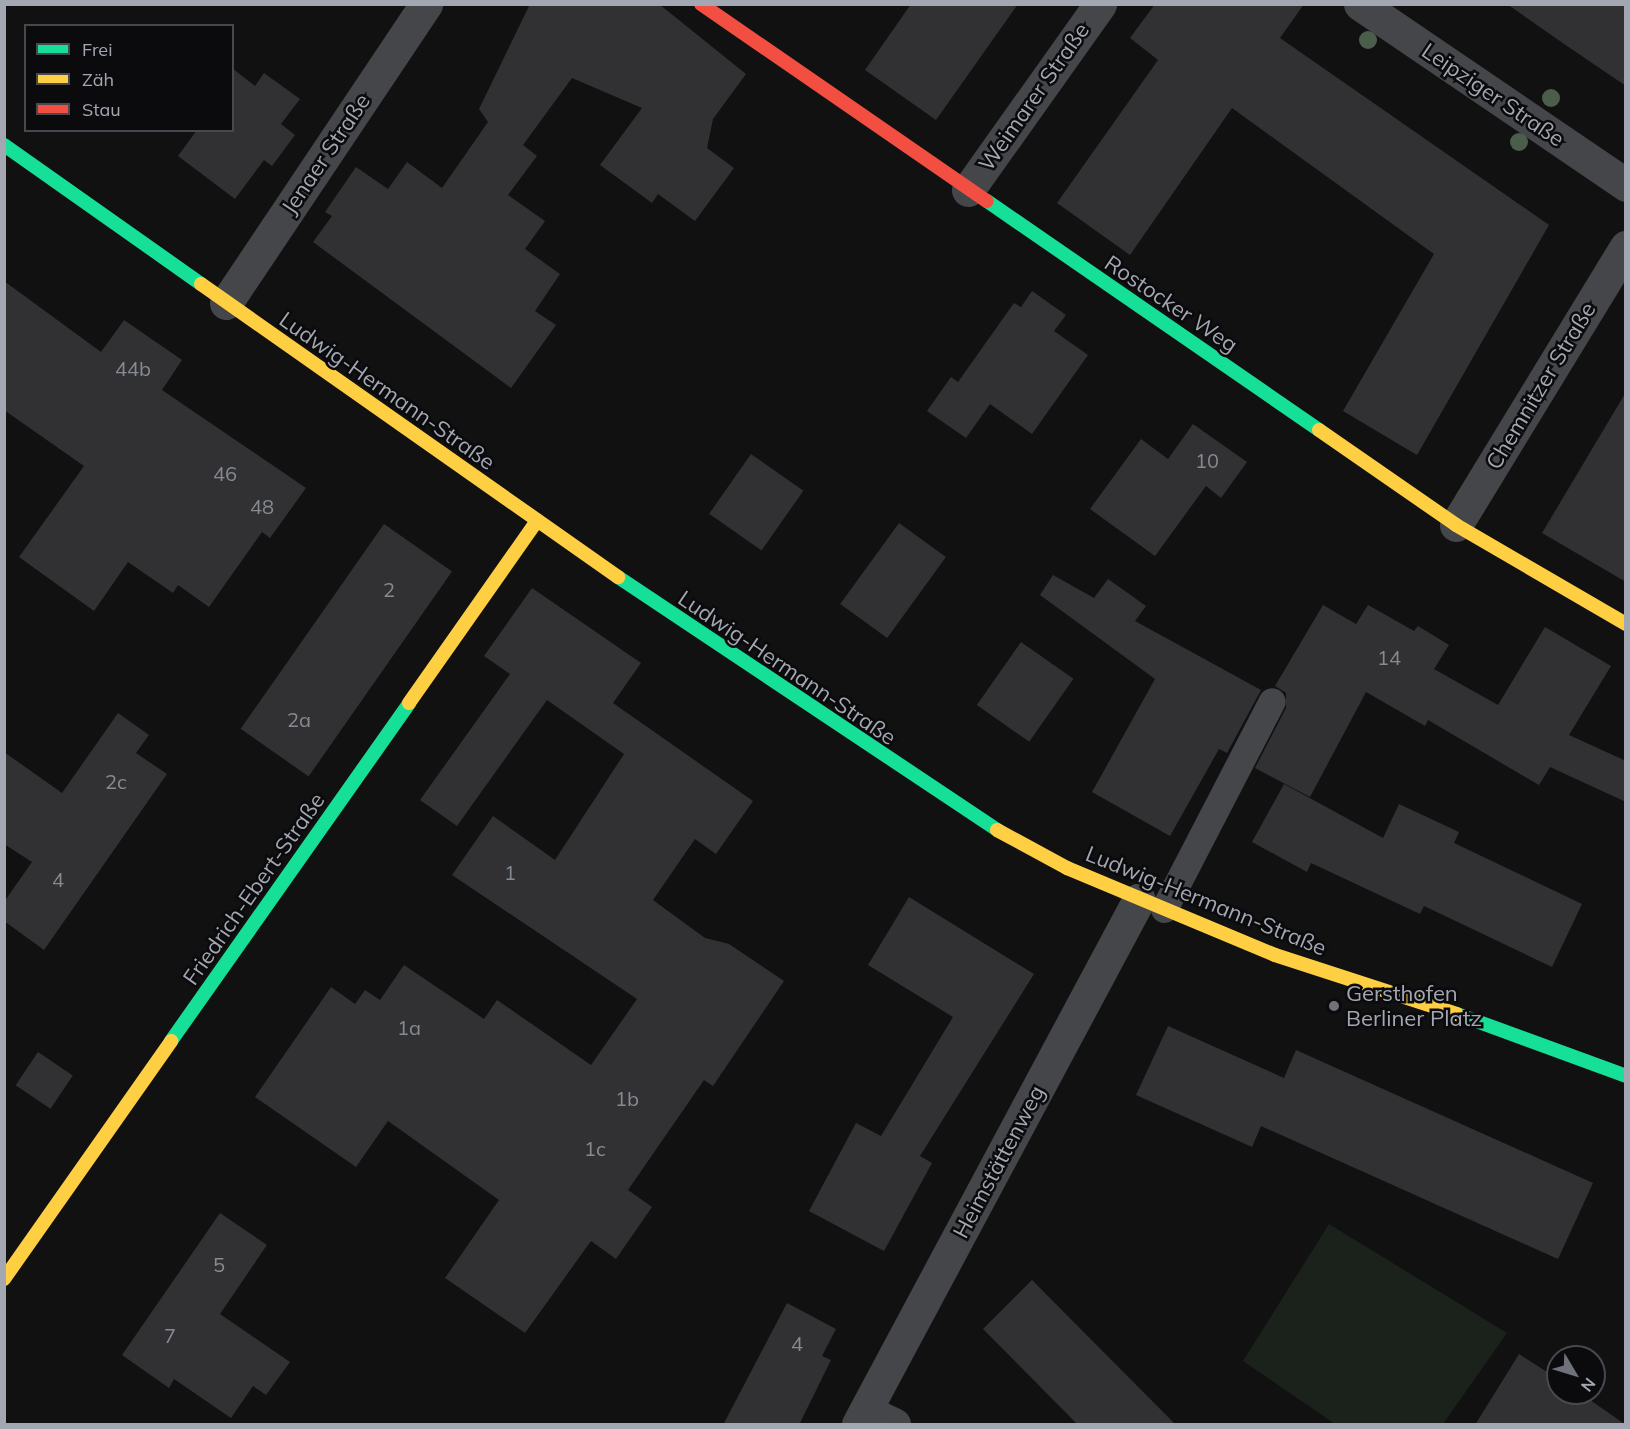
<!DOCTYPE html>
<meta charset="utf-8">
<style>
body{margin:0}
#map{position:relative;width:1630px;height:1429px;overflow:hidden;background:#111;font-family:Mulish,sans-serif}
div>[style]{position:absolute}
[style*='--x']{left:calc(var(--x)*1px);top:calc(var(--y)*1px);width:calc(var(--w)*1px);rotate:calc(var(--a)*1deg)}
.green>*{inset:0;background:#1b211b}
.building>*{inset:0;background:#313133;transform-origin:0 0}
.lane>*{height:27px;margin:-13.5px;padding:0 13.5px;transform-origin:13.5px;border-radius:13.5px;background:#454649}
.street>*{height:33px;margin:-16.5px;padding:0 16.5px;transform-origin:16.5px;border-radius:16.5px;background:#454649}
.fast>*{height:14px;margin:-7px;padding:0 7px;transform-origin:7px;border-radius:7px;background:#16e098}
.slow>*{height:14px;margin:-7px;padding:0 7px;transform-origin:7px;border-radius:7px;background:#ffcf43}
.jam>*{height:14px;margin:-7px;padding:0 7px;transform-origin:7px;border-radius:7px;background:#f24e42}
.trees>*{width:18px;height:18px;margin:-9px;border-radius:50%;background:#4a5e4b}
.dots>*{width:16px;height:16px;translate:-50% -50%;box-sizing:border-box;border:3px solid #0b0b0d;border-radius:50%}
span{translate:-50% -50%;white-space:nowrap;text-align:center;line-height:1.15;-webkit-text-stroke:5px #0b0b0d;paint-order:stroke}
.number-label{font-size:20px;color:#868a92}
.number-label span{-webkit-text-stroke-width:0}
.street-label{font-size:22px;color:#a2a7b2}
.poi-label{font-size:22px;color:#a2a7b2}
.left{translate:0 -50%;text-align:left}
.frame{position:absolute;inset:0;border:6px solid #a2a7b2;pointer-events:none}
.legend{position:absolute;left:24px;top:24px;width:210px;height:108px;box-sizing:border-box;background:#0b0b0d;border:2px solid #47494f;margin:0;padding:8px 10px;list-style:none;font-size:18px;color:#a2a7b2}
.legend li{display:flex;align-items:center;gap:12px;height:30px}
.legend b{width:30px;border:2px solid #47494f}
.north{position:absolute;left:1546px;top:1345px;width:60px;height:60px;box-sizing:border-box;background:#0b0b0d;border:2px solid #47494f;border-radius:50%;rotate:128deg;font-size:16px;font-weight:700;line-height:24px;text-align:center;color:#a2a7b2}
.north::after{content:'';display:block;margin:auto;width:21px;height:27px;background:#6f727a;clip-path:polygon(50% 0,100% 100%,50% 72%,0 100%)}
</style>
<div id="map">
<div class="green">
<i style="clip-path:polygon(1329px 1224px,1507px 1333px,1443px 1424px,1335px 1424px,1243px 1361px)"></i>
</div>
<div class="building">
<i style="clip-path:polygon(530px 4px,659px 4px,746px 74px,713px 119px,707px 148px,734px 168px,695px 221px,658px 194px,652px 203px,600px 165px,642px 108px,572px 78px,523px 145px,537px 156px,508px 195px,545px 221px,525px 249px,560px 274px,535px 311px,556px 325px,511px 388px,313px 242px,332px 216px,325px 212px,356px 167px,388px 189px,407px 162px,442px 188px,488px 122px,479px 109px)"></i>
<i style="clip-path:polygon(911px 4px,1018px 4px,936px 120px,865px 70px)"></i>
<i style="clip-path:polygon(1155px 4px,1304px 4px,1280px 38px,1549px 225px,1417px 455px,1343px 411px,1434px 254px,1232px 108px,1130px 255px,1057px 203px,1158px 60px,1130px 38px)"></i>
<i style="clip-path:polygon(1507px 4px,1626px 4px,1626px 86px,1567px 46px)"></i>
<i style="clip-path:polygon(232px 68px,255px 86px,264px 73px,300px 99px,281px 124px,295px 135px,272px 166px,264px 160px,235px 199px,178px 156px,197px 130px,232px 130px)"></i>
<i style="clip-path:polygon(4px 281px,101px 352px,124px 320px,182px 360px,162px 390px,306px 488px,270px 538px,262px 532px,209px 607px,178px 585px,173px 593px,128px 562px,94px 611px,19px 557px,84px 466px,4px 410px)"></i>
<i style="clip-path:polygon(1032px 291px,1066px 315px,1054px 331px,1088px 355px,1032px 434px,990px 404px,966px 438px,927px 411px,951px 377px,958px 382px,1014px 303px,1021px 307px)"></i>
<i style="clip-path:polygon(1626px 392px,1626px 582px,1542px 533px)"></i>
<i style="clip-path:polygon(1193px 424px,1247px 462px,1221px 498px,1206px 486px,1155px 556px,1090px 509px,1141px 439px,1168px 459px)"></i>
<i style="left:751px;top:454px;width:64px;height:73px;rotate:35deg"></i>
<i style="left:899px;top:523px;width:58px;height:100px;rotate:36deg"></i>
<i style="left:384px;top:524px;width:83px;height:250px;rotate:35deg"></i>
<i style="clip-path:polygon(1053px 575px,1094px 598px,1108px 579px,1146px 606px,1135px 621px,1261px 690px,1227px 753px,1219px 749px,1170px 836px,1092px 792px,1155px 679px,1040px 595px)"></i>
<i style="clip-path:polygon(532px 588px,641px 663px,613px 703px,753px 801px,716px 854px,695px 839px,653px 900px,705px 938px,729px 944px,784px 981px,713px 1086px,704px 1080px,628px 1190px,652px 1207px,616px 1259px,591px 1241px,525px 1333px,445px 1278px,499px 1200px,388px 1121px,356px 1167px,255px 1097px,331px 987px,355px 1004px,365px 990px,380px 1000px,404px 965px,484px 1019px,497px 1000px,591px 1065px,637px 999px,452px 875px,493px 816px,555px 860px,624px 754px,547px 700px,457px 826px,420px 800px,510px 674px,484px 656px)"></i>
<i style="clip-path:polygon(1323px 605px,1356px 624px,1368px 605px,1414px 631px,1418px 626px,1449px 645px,1434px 669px,1498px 705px,1545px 627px,1611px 666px,1569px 735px,1626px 761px,1626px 802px,1550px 767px,1539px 785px,1428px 720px,1425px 726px,1366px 692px,1310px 797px,1255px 768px,1286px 708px,1286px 693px,1275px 686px)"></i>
<i style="left:1021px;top:642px;width:64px;height:77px;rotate:35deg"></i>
<i style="clip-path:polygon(118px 713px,149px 735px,136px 753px,167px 774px,44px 950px,4px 921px,4px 902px,32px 862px,4px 844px,4px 752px,62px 793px)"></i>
<i style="clip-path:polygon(1284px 784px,1383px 838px,1399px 804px,1459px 832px,1454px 843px,1582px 904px,1552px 967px,1424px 906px,1420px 914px,1311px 863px,1307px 872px,1252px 842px)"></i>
<i style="clip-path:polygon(909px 897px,1034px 974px,920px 1156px,932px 1163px,884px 1251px,809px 1211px,856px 1123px,881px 1136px,953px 1017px,868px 965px)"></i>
<i style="clip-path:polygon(1168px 1026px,1284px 1078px,1296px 1050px,1593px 1183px,1558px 1259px,1261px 1126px,1252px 1147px,1136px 1095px)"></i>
<i style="left:38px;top:1052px;width:42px;height:40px;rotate:34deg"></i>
<i style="clip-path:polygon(220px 1213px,267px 1245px,220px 1314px,290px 1362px,266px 1395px,253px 1386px,231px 1418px,174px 1379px,169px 1388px,122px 1355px)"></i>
<i style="clip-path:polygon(1032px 1280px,1176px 1425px,1078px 1425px,983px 1329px)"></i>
<i style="clip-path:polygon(787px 1303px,836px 1329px,822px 1356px,831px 1360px,799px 1425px,723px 1425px)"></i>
<i style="clip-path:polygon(1519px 1354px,1558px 1379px,1558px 1393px,1580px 1393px,1626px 1425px,1475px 1425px)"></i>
</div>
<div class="lane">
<i style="--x:1164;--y:909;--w:234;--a:-62.6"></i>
</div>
<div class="street">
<i style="--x:1360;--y:4;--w:322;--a:34.2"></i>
<i style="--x:968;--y:190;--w:228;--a:-54.6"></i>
<i style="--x:226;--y:303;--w:360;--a:-56.2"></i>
<i style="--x:1456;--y:525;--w:326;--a:-58.6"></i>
<i style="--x:866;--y:1411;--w:31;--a:25"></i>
<i style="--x:858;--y:1424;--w:595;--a:-61.84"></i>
</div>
<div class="fast">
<i style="--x:4;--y:145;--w:241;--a:35.2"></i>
<i style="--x:987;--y:201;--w:403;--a:34.6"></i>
<i style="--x:618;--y:577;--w:456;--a:33.7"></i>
<i style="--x:1457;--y:1014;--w:180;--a:20.1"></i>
<i style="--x:171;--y:1041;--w:413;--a:-54.8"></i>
</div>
<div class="slow">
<i style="--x:201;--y:284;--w:510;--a:35.09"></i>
<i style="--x:1319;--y:430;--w:167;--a:34.7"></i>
<i style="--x:1456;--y:525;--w:197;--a:30.2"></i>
<i style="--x:409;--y:703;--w:223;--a:-54.9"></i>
<i style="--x:997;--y:830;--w:80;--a:28.5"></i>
<i style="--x:1067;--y:868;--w:225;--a:22.7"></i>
<i style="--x:1275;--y:955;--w:191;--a:18"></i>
<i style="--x:4;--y:1279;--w:291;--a:-54.9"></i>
</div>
<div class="jam">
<i style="--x:701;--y:4;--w:347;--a:34.6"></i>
</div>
<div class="trees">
<i style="left:1368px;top:40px"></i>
<i style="left:1551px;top:98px"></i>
<i style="left:1519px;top:142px"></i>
</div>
<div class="dots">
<i style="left:1334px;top:1006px;background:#6f727a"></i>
</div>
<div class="number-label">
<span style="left:133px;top:368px">44b</span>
<span style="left:1207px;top:460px">10</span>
<span style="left:225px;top:473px">46</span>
<span style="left:262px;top:506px">48</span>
<span style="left:389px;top:589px">2</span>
<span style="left:1389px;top:657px">14</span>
<span style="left:299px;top:719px">2a</span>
<span style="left:116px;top:781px">2c</span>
<span style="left:510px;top:872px">1</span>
<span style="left:58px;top:879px">4</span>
<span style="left:409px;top:1027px">1a</span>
<span style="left:627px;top:1098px">1b</span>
<span style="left:595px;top:1148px">1c</span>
<span style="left:219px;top:1264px">5</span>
<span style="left:170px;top:1335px">7</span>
<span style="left:797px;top:1343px">4</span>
</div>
<div class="street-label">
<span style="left:1493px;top:95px;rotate:34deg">Leipziger Straße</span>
<span style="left:1034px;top:97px;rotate:-55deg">Weimarer Straße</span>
<span style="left:326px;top:154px;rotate:-56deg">Jenaer Straße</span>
<span style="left:1171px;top:304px;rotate:34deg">Rostocker Weg</span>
<span style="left:1541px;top:386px;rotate:-59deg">Chemnitzer Straße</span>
<span style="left:387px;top:391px;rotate:35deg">Ludwig-Hermann-Straße</span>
<span style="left:787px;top:668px;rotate:34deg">Ludwig-Hermann-Straße</span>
<span style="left:254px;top:889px;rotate:-55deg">Friedrich-Ebert-Straße</span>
<span style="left:1206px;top:901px;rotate:22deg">Ludwig-Hermann-Straße</span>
<span style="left:999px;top:1162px;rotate:-62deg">Heimstättenweg</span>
</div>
<div class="poi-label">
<span class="left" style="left:1346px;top:1006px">Gersthofen<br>Berliner Platz</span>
</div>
<div class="frame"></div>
<ul class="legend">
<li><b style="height:8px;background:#16e098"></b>Frei</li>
<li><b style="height:8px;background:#ffcf43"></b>Zäh</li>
<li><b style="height:8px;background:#f24e42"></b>Stau</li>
</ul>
<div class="north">N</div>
</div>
